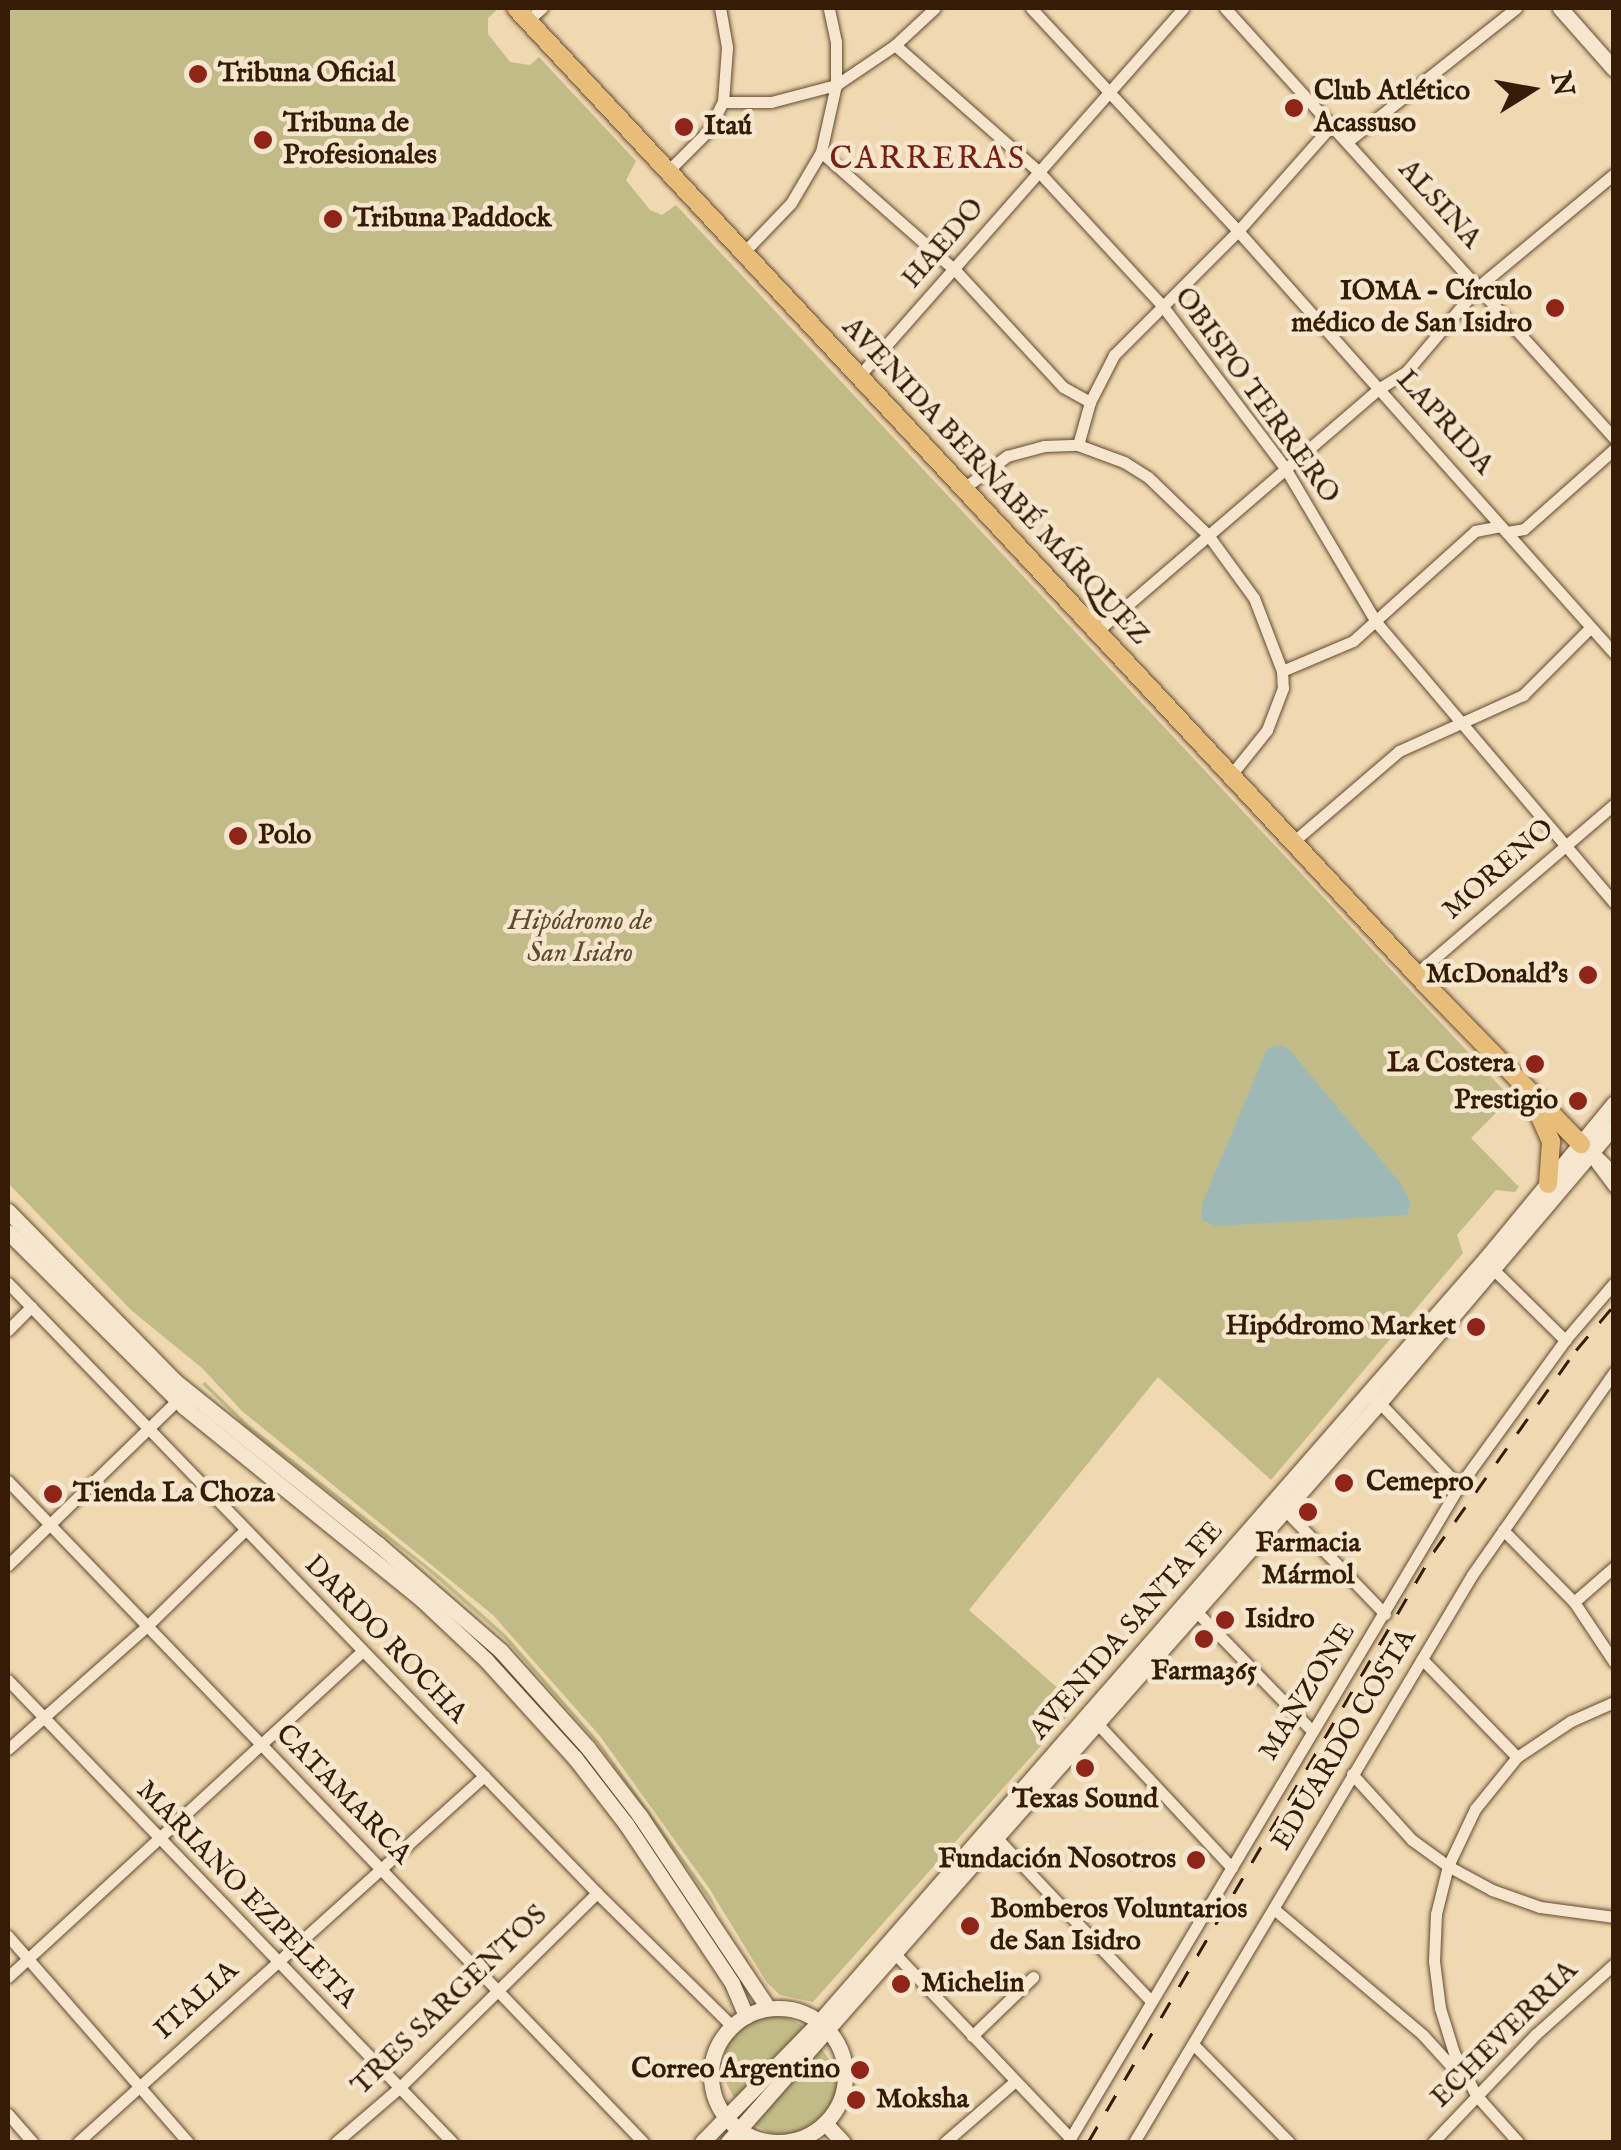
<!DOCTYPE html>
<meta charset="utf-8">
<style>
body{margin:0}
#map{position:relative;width:1621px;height:2150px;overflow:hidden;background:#f0d8b2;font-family:"IM FELL English",serif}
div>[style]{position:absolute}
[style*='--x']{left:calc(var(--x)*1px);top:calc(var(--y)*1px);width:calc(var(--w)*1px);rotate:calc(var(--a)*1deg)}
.green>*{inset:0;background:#c1bc87}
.water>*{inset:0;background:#9eb8b6}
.roads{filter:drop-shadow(0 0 2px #644b31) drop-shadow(0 0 2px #644b31)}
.street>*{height:11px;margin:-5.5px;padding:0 5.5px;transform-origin:5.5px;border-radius:5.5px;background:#f5e6cd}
.secondary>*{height:15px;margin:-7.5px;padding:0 7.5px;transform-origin:7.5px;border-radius:7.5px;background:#f5e6cd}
.secondary>.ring{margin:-7.5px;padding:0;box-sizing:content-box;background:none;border:15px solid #f5e6cd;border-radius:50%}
.primary>*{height:18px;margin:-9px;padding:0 9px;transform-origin:9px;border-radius:9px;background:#e8bc79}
.rail>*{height:2.5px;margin-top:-1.25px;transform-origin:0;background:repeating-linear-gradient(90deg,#361c06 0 18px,transparent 0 36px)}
.dots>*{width:28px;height:28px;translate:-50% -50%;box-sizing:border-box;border:5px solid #f5e6cd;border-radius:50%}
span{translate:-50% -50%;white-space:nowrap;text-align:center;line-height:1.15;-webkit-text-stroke:9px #f5e6cd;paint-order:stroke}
.poi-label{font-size:28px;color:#361c06;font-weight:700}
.left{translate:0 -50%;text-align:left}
.right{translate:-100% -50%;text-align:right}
.street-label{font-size:28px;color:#361c06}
.park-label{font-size:28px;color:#604c2d;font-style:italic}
.quarter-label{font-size:32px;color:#7a1f14;letter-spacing:2.5px}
.frame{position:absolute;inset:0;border:10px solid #361c06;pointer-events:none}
.north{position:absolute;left:1481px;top:40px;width:100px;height:100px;-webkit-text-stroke:8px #f5e6cd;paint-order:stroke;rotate:79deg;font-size:28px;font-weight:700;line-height:40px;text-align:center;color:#361c06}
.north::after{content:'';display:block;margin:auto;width:35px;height:45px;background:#361c06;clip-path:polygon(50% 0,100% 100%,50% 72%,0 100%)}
</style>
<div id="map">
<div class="green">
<i style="clip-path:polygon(8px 8px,493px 8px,496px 11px,488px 18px,488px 34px,510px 62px,530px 65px,539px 57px,636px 161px,626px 180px,650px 210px,662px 215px,676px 205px,1511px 1098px,1471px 1138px,1519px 1187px,1515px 1192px,1496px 1190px,1457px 1235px,1463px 1253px,1271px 1480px,1158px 1377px,969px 1610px,1077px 1705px,813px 2002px,780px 1995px,767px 1983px,709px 1888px,600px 1736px,493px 1615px,242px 1411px,202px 1368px,132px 1311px,8px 1183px)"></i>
<i style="clip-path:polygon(205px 1382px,249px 1425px,440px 1576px,507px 1636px,600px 1743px,711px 1897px,718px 1912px,598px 1744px,504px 1638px,425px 1568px,246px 1427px,202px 1384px)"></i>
<i style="clip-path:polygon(766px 2015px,786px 2017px,805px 2027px,736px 2101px,722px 2075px,726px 2045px,746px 2022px)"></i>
<i style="clip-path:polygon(821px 2048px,833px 2065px,837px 2086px,833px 2106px,821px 2123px,793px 2136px,772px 2134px,754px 2124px)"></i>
</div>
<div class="water">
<i style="clip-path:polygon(1277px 1045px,1288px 1048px,1401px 1184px,1411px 1203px,1407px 1215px,1216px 1226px,1202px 1220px,1202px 1204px,1267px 1049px)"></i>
</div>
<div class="roads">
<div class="street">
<i style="--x:1031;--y:8;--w:304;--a:47.1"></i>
<i style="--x:1238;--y:231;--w:565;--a:48.3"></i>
<i style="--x:1225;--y:8;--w:580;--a:47.87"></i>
<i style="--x:528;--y:20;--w:18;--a:-41"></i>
<i style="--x:895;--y:45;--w:192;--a:41.4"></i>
<i style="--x:1039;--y:172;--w:180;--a:47.3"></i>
<i style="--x:1161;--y:304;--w:206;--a:52.9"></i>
<i style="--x:1285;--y:468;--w:179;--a:59.4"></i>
<i style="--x:1376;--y:622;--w:368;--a:49.7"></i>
<i style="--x:723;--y:102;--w:48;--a:0"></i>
<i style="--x:771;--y:102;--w:67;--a:-14.7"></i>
<i style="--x:836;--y:85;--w:71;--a:-34.1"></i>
<i style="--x:895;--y:45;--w:54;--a:-42.8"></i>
<i style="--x:1347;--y:142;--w:216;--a:-38.4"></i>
<i style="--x:821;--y:152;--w:180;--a:41.4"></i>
<i style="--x:956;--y:271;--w:158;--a:47.3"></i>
<i style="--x:1063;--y:387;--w:31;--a:29"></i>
<i style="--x:668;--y:171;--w:57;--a:-45"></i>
<i style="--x:708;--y:131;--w:33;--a:-63"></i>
<i style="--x:723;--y:102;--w:55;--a:-85.8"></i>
<i style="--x:727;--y:47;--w:40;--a:-100"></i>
<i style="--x:745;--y:251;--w:66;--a:-46.2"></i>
<i style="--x:791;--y:203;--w:59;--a:-59.5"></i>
<i style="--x:821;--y:152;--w:69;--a:-77.4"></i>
<i style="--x:836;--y:85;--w:43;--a:-90"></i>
<i style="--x:836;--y:42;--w:35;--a:-102"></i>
<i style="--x:859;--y:376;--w:490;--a:-48.6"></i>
<i style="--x:1078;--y:445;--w:45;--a:-74.4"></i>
<i style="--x:1090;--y:402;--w:53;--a:-62.9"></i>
<i style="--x:1114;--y:355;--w:175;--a:-45"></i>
<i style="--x:1238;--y:231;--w:140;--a:-48.5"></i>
<i style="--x:964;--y:488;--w:54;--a:-36.7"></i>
<i style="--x:1007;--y:456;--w:38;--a:-15"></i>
<i style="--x:1044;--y:446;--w:34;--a:-2"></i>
<i style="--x:1078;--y:445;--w:49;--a:20.3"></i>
<i style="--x:1124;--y:462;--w:28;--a:32"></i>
<i style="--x:1148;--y:477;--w:83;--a:44"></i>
<i style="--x:1208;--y:535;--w:78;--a:53.9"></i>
<i style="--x:1254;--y:598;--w:78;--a:69"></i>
<i style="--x:1282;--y:671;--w:17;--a:87"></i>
<i style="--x:1283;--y:688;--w:45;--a:110.9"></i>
<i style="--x:1267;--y:730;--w:58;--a:128.7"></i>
<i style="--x:1507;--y:532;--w:17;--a:-10"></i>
<i style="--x:1524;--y:529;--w:120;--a:-41.6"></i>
<i style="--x:1096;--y:632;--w:374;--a:-40.7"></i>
<i style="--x:1380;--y:388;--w:31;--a:-32"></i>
<i style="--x:1406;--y:372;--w:113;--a:-49.7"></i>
<i style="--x:1479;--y:286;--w:175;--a:-39.7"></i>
<i style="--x:1282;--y:671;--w:77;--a:-22.9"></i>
<i style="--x:1353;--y:641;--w:164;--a:-42"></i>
<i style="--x:1475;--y:531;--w:26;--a:-11"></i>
<i style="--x:1294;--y:841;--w:138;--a:-40.6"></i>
<i style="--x:1399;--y:751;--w:136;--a:-24.3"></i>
<i style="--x:1523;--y:695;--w:95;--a:-45"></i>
<i style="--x:1416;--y:974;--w:261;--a:-40.6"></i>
<i style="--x:1596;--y:1163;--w:30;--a:53"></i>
<i style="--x:1494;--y:1270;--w:100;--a:44.6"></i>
<i style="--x:8;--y:1283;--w:848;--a:46"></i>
<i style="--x:597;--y:1893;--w:190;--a:44.6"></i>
<i style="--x:8;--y:1330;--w:33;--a:-45"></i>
<i style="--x:1375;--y:1398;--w:122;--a:46.3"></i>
<i style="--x:8;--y:1481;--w:917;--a:46.15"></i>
<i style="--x:1281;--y:1506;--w:150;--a:46.1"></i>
<i style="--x:1503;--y:1530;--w:101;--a:45.4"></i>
<i style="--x:1574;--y:1602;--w:72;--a:56.3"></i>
<i style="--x:8;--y:1565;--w:240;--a:-44.2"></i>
<i style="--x:1574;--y:1602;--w:53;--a:-41.2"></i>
<i style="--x:1193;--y:1608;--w:171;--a:45.9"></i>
<i style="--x:1422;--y:1659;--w:136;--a:45.9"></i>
<i style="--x:8;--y:1680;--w:641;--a:46.14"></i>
<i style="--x:1094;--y:1720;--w:202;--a:47"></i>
<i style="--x:8;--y:1749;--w:186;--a:-41.5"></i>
<i style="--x:147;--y:1626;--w:136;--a:-44.4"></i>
<i style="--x:1352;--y:1774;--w:89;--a:47.7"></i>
<i style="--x:1412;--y:1840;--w:44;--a:35.8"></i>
<i style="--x:1448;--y:1866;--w:50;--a:28.6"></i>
<i style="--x:1492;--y:1890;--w:51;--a:19.5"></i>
<i style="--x:1540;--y:1907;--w:75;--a:7.7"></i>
<i style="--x:994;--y:1835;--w:228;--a:46.6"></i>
<i style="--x:1274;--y:1909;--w:195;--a:40.2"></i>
<i style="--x:1423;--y:2035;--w:61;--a:47.7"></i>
<i style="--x:8;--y:1936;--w:274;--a:48.9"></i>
<i style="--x:896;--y:1955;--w:253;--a:46.4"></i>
<i style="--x:8;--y:1977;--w:481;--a:-42.6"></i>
<i style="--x:972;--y:2036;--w:85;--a:-44"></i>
<i style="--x:1193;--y:2044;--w:137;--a:45.6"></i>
<i style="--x:8;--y:2114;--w:37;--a:49"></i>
<i style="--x:78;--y:2142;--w:547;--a:-42.03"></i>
<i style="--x:336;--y:2142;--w:83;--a:-40.6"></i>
<i style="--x:399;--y:2088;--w:278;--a:-44.6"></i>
<i style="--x:945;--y:2142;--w:91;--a:-41"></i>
<i style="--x:1068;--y:2142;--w:764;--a:-59.2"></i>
<i style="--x:1459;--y:1486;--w:180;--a:-54"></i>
<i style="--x:1565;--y:1340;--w:75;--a:-49.3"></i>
<i style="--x:1134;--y:2142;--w:660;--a:-59.2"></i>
<i style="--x:1472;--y:1575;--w:248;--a:-55"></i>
<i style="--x:1433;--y:2142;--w:149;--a:-46.4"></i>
<i style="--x:1536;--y:2034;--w:105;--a:-41.9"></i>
<i style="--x:1518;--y:2142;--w:63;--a:-131.8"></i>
<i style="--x:1476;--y:2095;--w:47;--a:-117.6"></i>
<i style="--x:1454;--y:2053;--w:47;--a:-107.3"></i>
<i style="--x:1440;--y:2008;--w:47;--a:-97.3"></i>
<i style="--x:1434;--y:1961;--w:47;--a:-87.6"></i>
<i style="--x:1436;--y:1914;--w:49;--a:-76"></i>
<i style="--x:1448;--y:1866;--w:63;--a:-64.7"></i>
<i style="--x:1475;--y:1809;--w:67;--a:-51.1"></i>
<i style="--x:1517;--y:1757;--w:65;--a:-33.7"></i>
<i style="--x:1571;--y:1721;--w:47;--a:-23.8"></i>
</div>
<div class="secondary">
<i style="--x:1560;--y:8;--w:81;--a:48.5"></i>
<i style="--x:1588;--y:1150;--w:36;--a:44"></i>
<i style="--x:8;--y:1211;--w:238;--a:45.5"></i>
<i style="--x:175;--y:1381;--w:260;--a:38.8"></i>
<i style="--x:378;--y:1544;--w:163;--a:41"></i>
<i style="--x:501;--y:1651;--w:130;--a:48.1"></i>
<i style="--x:588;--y:1748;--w:86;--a:52.6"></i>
<i style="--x:640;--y:1816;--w:231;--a:56.3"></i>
<i style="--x:8;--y:1232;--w:248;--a:44.8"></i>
<i style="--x:184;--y:1407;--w:305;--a:39"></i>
<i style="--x:421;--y:1599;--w:89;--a:43.2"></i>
<i style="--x:486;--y:1660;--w:132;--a:47.8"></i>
<i style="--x:575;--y:1758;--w:83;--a:52.3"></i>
<i style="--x:626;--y:1824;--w:191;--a:56.3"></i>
<i style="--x:732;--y:1983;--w:36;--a:67"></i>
<i class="ring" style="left:711px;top:2008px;width:119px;height:119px"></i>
<i style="--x:825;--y:2123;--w:26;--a:47"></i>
<i style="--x:702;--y:2142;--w:168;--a:-45.7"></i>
<i style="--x:819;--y:2022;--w:1014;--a:-48.88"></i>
<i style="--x:1486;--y:1258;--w:201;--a:-50.4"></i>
<i style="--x:728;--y:2142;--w:985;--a:-48.62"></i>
<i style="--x:1379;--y:1403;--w:363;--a:-49.7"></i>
</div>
<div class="primary">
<i style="--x:516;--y:8;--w:1346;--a:47.02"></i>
<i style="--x:1434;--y:993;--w:211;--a:45.8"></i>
<i style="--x:1537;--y:1110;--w:35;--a:66"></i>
<i style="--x:1551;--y:1142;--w:42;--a:94.1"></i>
</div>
</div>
<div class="rail">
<i style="--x:1088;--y:2142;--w:685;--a:-59.65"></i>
<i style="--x:1434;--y:1551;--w:246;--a:-54.8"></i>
<i style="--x:1576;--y:1350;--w:59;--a:-49.8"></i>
</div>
<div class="dots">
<i style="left:198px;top:74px;background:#8f2418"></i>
<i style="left:1294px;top:108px;background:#8f2418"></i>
<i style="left:684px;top:127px;background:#8f2418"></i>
<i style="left:263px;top:140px;background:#8f2418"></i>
<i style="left:333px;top:219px;background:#8f2418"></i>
<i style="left:1555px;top:308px;background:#8f2418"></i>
<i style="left:238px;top:836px;background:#8f2418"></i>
<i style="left:1588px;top:975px;background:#8f2418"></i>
<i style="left:1535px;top:1064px;background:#8f2418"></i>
<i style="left:1578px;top:1101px;background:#8f2418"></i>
<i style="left:1476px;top:1327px;background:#8f2418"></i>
<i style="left:1344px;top:1483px;background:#8f2418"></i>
<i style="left:53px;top:1494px;background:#8f2418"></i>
<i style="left:1308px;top:1512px;background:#8f2418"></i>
<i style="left:1225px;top:1620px;background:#8f2418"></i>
<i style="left:1204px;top:1639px;background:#8f2418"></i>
<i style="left:1085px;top:1768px;background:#8f2418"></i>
<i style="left:1196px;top:1860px;background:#8f2418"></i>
<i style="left:970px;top:1926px;background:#8f2418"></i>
<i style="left:901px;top:1984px;background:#8f2418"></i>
<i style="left:860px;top:2070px;background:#8f2418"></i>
<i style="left:856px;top:2100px;background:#8f2418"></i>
</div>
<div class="poi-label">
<span class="left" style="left:218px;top:74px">Tribuna Oficial</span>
<span class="left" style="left:1314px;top:108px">Club Atlético<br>Acassuso</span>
<span class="left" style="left:283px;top:140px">Tribuna de<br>Profesionales</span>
<span class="left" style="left:704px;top:127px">Itaú</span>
<span class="left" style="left:353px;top:219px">Tribuna Paddock</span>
<span class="right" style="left:1532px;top:308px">IOMA - Círculo<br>médico de San Isidro</span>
<span class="left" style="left:258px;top:836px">Polo</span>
<span class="right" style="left:1568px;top:975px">McDonald's</span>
<span class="right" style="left:1515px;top:1064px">La Costera</span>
<span class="right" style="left:1558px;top:1101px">Prestigio</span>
<span class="right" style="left:1456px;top:1327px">Hipódromo Market</span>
<span class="left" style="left:1366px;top:1483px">Cemepro</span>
<span class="left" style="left:73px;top:1494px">Tienda La Choza</span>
<span style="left:1308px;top:1560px">Farmacia<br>Mármol</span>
<span class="left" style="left:1245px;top:1620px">Isidro</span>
<span style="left:1204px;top:1672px">Farma365</span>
<span style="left:1085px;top:1800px">Texas Sound</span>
<span class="right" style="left:1176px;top:1860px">Fundación Nosotros</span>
<span class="left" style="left:990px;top:1926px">Bomberos Voluntarios<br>de San Isidro</span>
<span class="left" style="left:921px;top:1984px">Michelin</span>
<span class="right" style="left:840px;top:2070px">Correo Argentino</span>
<span class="left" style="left:876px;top:2100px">Moksha</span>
</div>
<div class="street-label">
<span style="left:1439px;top:205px;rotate:48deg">ALSINA</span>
<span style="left:944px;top:244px;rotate:-49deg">HAEDO</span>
<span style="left:1256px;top:396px;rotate:54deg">OBISPO TERRERO</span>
<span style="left:1444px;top:423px;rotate:48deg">LAPRIDA</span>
<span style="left:995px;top:482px;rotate:47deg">AVENIDA BERNABÉ MÁRQUEZ</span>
<span style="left:1499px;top:870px;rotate:-41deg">MORENO</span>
<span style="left:1127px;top:1631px;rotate:-49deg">AVENIDA SANTA FE</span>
<span style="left:385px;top:1640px;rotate:46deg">DARDO ROCHA</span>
<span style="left:1308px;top:1692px;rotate:-58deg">MANZONE</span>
<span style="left:1345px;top:1740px;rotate:-59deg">EDUARDO COSTA</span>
<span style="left:343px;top:1795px;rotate:46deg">CATAMARCA</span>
<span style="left:246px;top:1895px;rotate:46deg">MARIANO EZPELETA</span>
<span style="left:197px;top:2001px;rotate:-42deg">ITALIA</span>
<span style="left:450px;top:2001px;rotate:-44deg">TRES SARGENTOS</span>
<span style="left:1505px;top:2035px;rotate:-45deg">ECHEVERRIA</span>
</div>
<div class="park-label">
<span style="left:580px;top:938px">Hipódromo de<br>San Isidro</span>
</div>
<div class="quarter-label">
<span style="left:928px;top:160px">CARRERAS</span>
</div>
<div class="frame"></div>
<div class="north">N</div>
</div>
